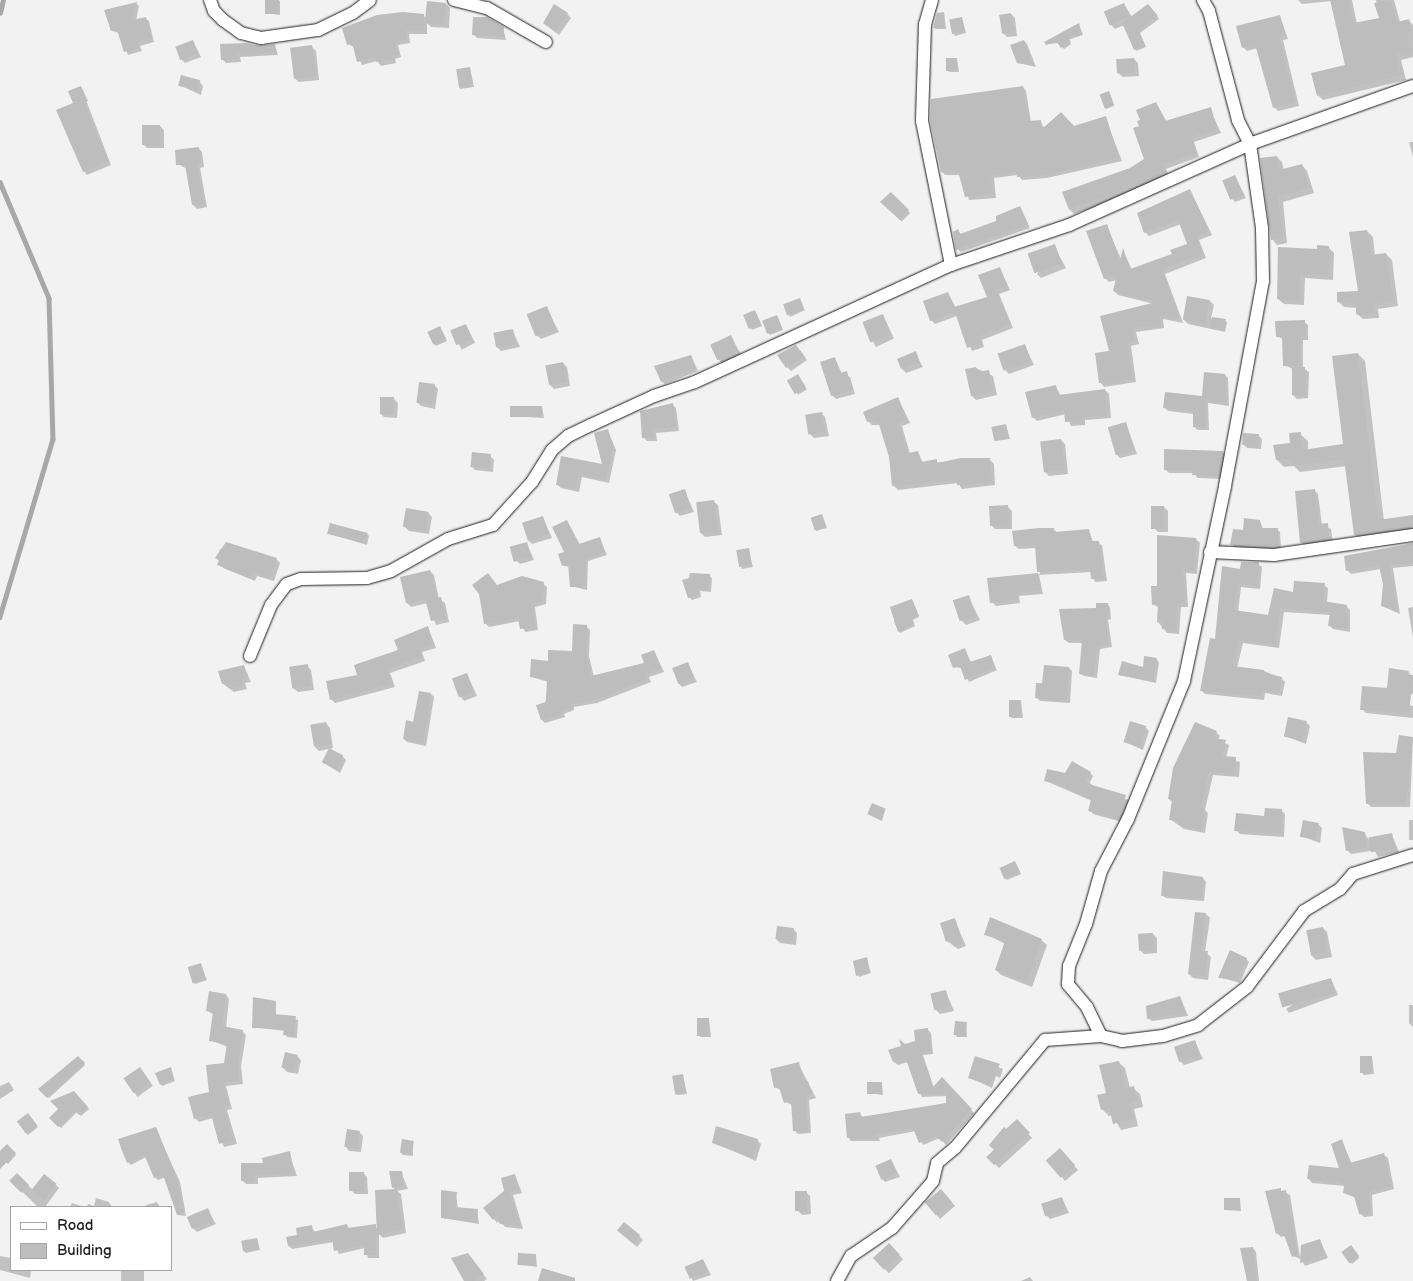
<!DOCTYPE html>
<style>
body{margin:0}
#map{position:relative;width:1413px;height:1281px;overflow:hidden;background:#f2f2f2;font-family:"Balsamiq Sans",sans-serif}
div>[style]{position:absolute}
[style*='--x']{left:calc(var(--x)*1px);top:calc(var(--y)*1px);width:calc(var(--w)*1px);rotate:calc(var(--a)*1deg)}
.shadow>*{inset:0;background:#0003;transform-origin:0 0}
.stream>*{height:4.5px;margin:-2.25px;padding:0 2.25px;transform-origin:2.25px;border-radius:2.25px;background:#a8a8a8}
.building>*{inset:0;background:#bdbdbd;transform-origin:0 0}
.roads{filter:drop-shadow(0 0 1px #1c1c1c) drop-shadow(0 0 1px #1c1c1c)}
.street>*{height:12px;margin:-6px;padding:0 6px;transform-origin:6px;border-radius:6px;background:#fff}
span{translate:-50% -50%;white-space:nowrap;text-align:center;line-height:1.15;-webkit-text-stroke:4.5px #fff;paint-order:stroke}
.legend{position:absolute;left:10px;top:1206px;width:162px;height:65px;box-sizing:border-box;background:#fff;border:1px solid #a4a4a4;margin:0;padding:6px 9px;list-style:none;font-size:15px;color:#1c1c1c}
.legend li{display:flex;align-items:center;gap:10px;height:25px}
.legend b{width:25px;border:1px solid #a4a4a4}
</style>
<div id="map">
<div class="shadow">
<i style="clip-path:polygon(266px 0,280px 1px,280px 15px,266px 13px)"></i>
<i style="clip-path:polygon(1298px 0,1352px 0,1357px 24px,1380px 19px,1376px 0,1394px 0,1400px 22px,1408px 20px,1413px 25px,1413px 57px,1401px 60px,1406px 80px,1323px 100px,1318px 95px,1346px 66px,1332px 1px,1302px 4px)"></i>
<i style="clip-path:polygon(136px 3px,139px 6px,136px 21px,145px 18px,149px 21px,154px 42px,140px 46px,142px 51px,128px 55px,119px 33px,112px 31px)"></i>
<i style="clip-path:polygon(446px 4px,450px 8px,449px 28px,431px 27px,427px 23px,427px 34px,409px 34px,410px 43px,398px 45px,401px 57px,395px 59px,396px 63px,381px 66px,377px 61px,362px 65px,354px 47px,348px 44px,423px 15px,427px 19px)"></i>
<i style="clip-path:polygon(1124px 4px,1132px 17px,1150px 7px,1159px 19px,1140px 33px,1146px 47px,1136px 51px,1124px 25px,1115px 29px,1111px 25px)"></i>
<i style="clip-path:polygon(944px 13px,946px 29px,936px 29px,934px 28px)"></i>
<i style="clip-path:polygon(567px 14px,571px 18px,559px 35px,544px 23px)"></i>
<i style="clip-path:polygon(1011px 14px,1015px 18px,1017px 36px,1007px 37px,1003px 33px)"></i>
<i style="clip-path:polygon(1280px 16px,1288px 39px,1283px 40px,1299px 106px,1278px 111px,1274px 107px,1258px 48px,1247px 51px,1243px 47px)"></i>
<i style="clip-path:polygon(962px 18px,966px 33px,955px 36px,954px 34px)"></i>
<i style="clip-path:polygon(1079px 25px,1083px 35px,1068px 40px,1071px 44px,1064px 49px,1059px 43px,1047px 44px)"></i>
<i style="clip-path:polygon(503px 28px,506px 40px,477px 38px,474px 35px)"></i>
<i style="clip-path:polygon(193px 41px,201px 57px,185px 63px,181px 59px)"></i>
<i style="clip-path:polygon(1024px 41px,1027px 44px,1036px 67px,1018px 63px)"></i>
<i style="clip-path:polygon(222px 45px,275px 45px,278px 55px,240px 57px,241px 62px,226px 63px,222px 59px)"></i>
<i style="clip-path:polygon(312px 47px,316px 51px,319px 80px,299px 82px,294px 78px)"></i>
<i style="clip-path:polygon(957px 59px,959px 72px,950px 72px,948px 71px)"></i>
<i style="clip-path:polygon(1134px 59px,1138px 63px,1139px 76px,1123px 77px,1118px 73px)"></i>
<i style="clip-path:polygon(470px 69px,474px 87px,460px 89px,459px 87px)"></i>
<i style="clip-path:polygon(199px 81px,203px 86px,201px 95px,179px 85px)"></i>
<i style="clip-path:polygon(81px 87px,111px 165px,87px 175px,84px 171px,74px 104px)"></i>
<i style="clip-path:polygon(1023px 87px,1026px 91px,1031px 122px,1040px 121px,1045px 129px,1074px 128px,1105px 117px,1122px 161px,1047px 178px,1022px 180px,1018px 175px,994px 178px,996px 198px,969px 200px,961px 175px,945px 175px,942px 172px)"></i>
<i style="clip-path:polygon(1109px 92px,1114px 106px,1106px 109px,1104px 107px)"></i>
<i style="clip-path:polygon(1156px 103px,1167px 122px,1210px 109px,1221px 133px,1194px 142px,1199px 157px,1166px 169px,1169px 176px,1133px 194px,1074px 214px,1070px 210px,1146px 160px,1140px 126px)"></i>
<i style="clip-path:polygon(160px 126px,164px 130px,164px 148px,147px 148px,143px 144px)"></i>
<i style="clip-path:polygon(1409px 142px,1413px 142px,1413px 157px)"></i>
<i style="clip-path:polygon(198px 148px,202px 152px,204px 167px,200px 168px,207px 207px,197px 209px,193px 205px,187px 169px,178px 164px)"></i>
<i style="clip-path:polygon(1277px 157px,1282px 162px,1284px 171px,1302px 165px,1307px 171px,1314px 193px,1283px 202px,1287px 243px,1277px 245px,1272px 239px)"></i>
<i style="clip-path:polygon(1235px 176px,1246px 198px,1235px 202px,1231px 198px)"></i>
<i style="clip-path:polygon(1190px 190px,1212px 235px,1199px 240px,1206px 258px,1165px 274px,1183px 323px,1163px 319px,1164px 328px,1136px 332px,1139px 344px,1131px 346px,1136px 382px,1104px 387px,1100px 382px,1111px 352px,1101px 317px,1154px 304px,1118px 295px,1114px 291px,1117px 280px,1109px 282px,1105px 278px,1106px 225px,1121px 259px,1123px 250px,1132px 270px,1174px 255px,1188px 245px,1181px 224px,1149px 236px,1145px 232px)"></i>
<i style="left:891px;top:194px;width:27px;height:12px;rotate:45deg"></i>
<i style="clip-path:polygon(1020px 207px,1030px 228px,961px 252px,957px 249px,958px 231px,962px 235px,997px 222px)"></i>
<i style="clip-path:polygon(1367px 231px,1373px 237px,1375px 256px,1386px 254px,1392px 260px,1398px 306px,1378px 309px,1379px 318px,1363px 319px,1357px 314px,1357px 308px,1344px 307px,1339px 302px,1359px 292px)"></i>
<i style="clip-path:polygon(1054px 246px,1066px 268px,1041px 278px,1037px 274px)"></i>
<i style="clip-path:polygon(1328px 247px,1334px 253px,1333px 280px,1305px 278px,1304px 305px,1284px 304px,1278px 299px,1318px 250px)"></i>
<i style="clip-path:polygon(1000px 268px,1010px 290px,999px 294px,1013px 328px,982px 340px,984px 347px,972px 351px,957px 316px,935px 324px,931px 320px,948px 293px,956px 308px,988px 298px)"></i>
<i style="clip-path:polygon(800px 300px,805px 310px,790px 317px,789px 315px)"></i>
<i style="clip-path:polygon(1210px 301px,1214px 305px,1211px 318px,1227px 322px,1225px 332px,1188px 324px,1184px 320px)"></i>
<i style="clip-path:polygon(546px 307px,559px 332px,541px 339px,537px 335px)"></i>
<i style="clip-path:polygon(756px 313px,762px 326px,752px 330px,745px 315px)"></i>
<i style="left:883px;top:315px;width:26px;height:20px;rotate:65deg"></i>
<i style="clip-path:polygon(777px 316px,783px 330px,770px 335px,768px 333px)"></i>
<i style="clip-path:polygon(1304px 322px,1308px 325px,1308px 340px,1303px 340px,1303px 368px,1309px 372px,1308px 398px,1297px 399px,1293px 395px,1293px 369px,1284px 365px,1284px 340px,1277px 336px)"></i>
<i style="left:466px;top:325px;width:20px;height:15px;rotate:63deg"></i>
<i style="clip-path:polygon(441px 329px,447px 341px,436px 346px,434px 344px)"></i>
<i style="clip-path:polygon(513px 331px,520px 347px,501px 351px,497px 347px)"></i>
<i style="clip-path:polygon(730px 336px,741px 354px,722px 363px,718px 359px)"></i>
<i style="clip-path:polygon(1025px 346px,1034px 365px,1009px 374px,1005px 370px)"></i>
<i style="clip-path:polygon(800px 350px,807px 360px,791px 371px,787px 367px)"></i>
<i style="clip-path:polygon(915px 353px,923px 367px,906px 373px,902px 369px)"></i>
<i style="clip-path:polygon(1358px 354px,1365px 361px,1384px 521px,1413px 516px,1413px 535px,1362px 542px,1355px 535px,1347px 466px,1300px 472px,1294px 466px,1284px 467px,1277px 460px,1300px 434px,1308px 441px,1308px 450px,1344px 445px)"></i>
<i style="clip-path:polygon(691px 356px,698px 371px,665px 384px,662px 382px)"></i>
<i style="clip-path:polygon(835px 358px,842px 374px,850px 377px,855px 394px,836px 399px,832px 395px)"></i>
<i style="clip-path:polygon(563px 363px,567px 367px,570px 386px,554px 389px,550px 385px)"></i>
<i style="clip-path:polygon(976px 368px,993px 376px,997px 395px,976px 400px,972px 396px)"></i>
<i style="left:798px;top:375px;width:17px;height:10px;rotate:59deg"></i>
<i style="clip-path:polygon(1225px 375px,1228px 378px,1229px 406px,1208px 403px,1209px 430px,1198px 430px,1194px 427px,1194px 414px,1168px 411px,1164px 407px,1203px 398px)"></i>
<i style="clip-path:polygon(434px 385px,438px 389px,435px 409px,421px 406px,417px 402px)"></i>
<i style="clip-path:polygon(1056px 387px,1061px 396px,1105px 390px,1109px 394px,1111px 418px,1085px 420px,1085px 425px,1071px 426px,1066px 414px,1037px 421px,1033px 417px)"></i>
<i style="clip-path:polygon(898px 398px,910px 423px,902px 426px,910px 454px,918px 452px,923px 463px,990px 460px,994px 464px,995px 485px,962px 489px,958px 483px,898px 490px,894px 486px,890px 457px,880px 425px,872px 425px,868px 421px)"></i>
<i style="clip-path:polygon(394px 399px,398px 403px,397px 418px,384px 417px,380px 413px)"></i>
<i style="clip-path:polygon(672px 404px,676px 408px,679px 431px,656px 433px,657px 441px,647px 441px,643px 437px)"></i>
<i style="clip-path:polygon(542px 407px,544px 418px,511px 416px)"></i>
<i style="clip-path:polygon(821px 413px,825px 417px,829px 436px,814px 438px,810px 434px)"></i>
<i style="clip-path:polygon(1126px 423px,1137px 454px,1120px 458px,1116px 454px)"></i>
<i style="clip-path:polygon(1006px 425px,1010px 439px,996px 441px,994px 440px)"></i>
<i style="clip-path:polygon(608px 431px,616px 450px,609px 483px,582px 477px,579px 492px,561px 488px,557px 484px,562px 457px,604px 465px)"></i>
<i style="clip-path:polygon(1258px 435px,1262px 439px,1261px 449px,1247px 448px,1243px 444px)"></i>
<i style="clip-path:polygon(1061px 440px,1065px 444px,1068px 474px,1049px 476px,1045px 472px)"></i>
<i style="clip-path:polygon(1223px 452px,1227px 456px,1222px 479px,1198px 478px,1193px 473px,1169px 473px,1165px 469px)"></i>
<i style="clip-path:polygon(490px 456px,494px 460px,493px 472px,475px 470px,471px 466px)"></i>
<i style="clip-path:polygon(684px 490px,694px 512px,680px 516px,676px 512px)"></i>
<i style="clip-path:polygon(1314px 490px,1318px 494px,1322px 525px,1331px 529px,1333px 543px,1305px 546px,1301px 542px)"></i>
<i style="clip-path:polygon(713px 501px,718px 505px,722px 535px,705px 537px,701px 533px)"></i>
<i style="clip-path:polygon(1008px 507px,1012px 511px,1012px 529px,995px 529px,991px 525px)"></i>
<i style="clip-path:polygon(1164px 507px,1168px 511px,1168px 532px,1158px 532px,1154px 528px)"></i>
<i style="clip-path:polygon(428px 513px,432px 517px,429px 534px,409px 531px,405px 527px)"></i>
<i style="clip-path:polygon(822px 515px,827px 528px,816px 531px,814px 529px)"></i>
<i style="clip-path:polygon(543px 518px,552px 538px,532px 544px,528px 540px)"></i>
<i style="clip-path:polygon(567px 521px,580px 545px,599px 538px,607px 555px,588px 561px,587px 590px,571px 586px,570px 567px,564px 566px,560px 555px,566px 553px)"></i>
<i style="clip-path:polygon(1260px 521px,1263px 529px,1277px 529px,1280px 532px,1281px 549px,1235px 548px,1232px 544px)"></i>
<i style="clip-path:polygon(1053px 529px,1058px 533px,1089px 530px,1093px 542px,1102px 545px,1107px 581px,1095px 582px,1091px 572px,1039px 575px,1043px 594px,1019px 596px,1020px 603px,996px 606px,992px 602px,988px 579px,1040px 574px,1036px 548px,1019px 549px,1015px 546px)"></i>
<i style="clip-path:polygon(329px 533px,367px 534px,369px 536px,367px 545px)"></i>
<i style="clip-path:polygon(1196px 539px,1200px 543px,1197px 574px,1186px 573px,1188px 607px,1181px 607px,1179px 634px,1167px 633px,1158px 622px,1159px 608px,1153px 604px,1158px 587px)"></i>
<i style="clip-path:polygon(527px 544px,534px 560px,520px 564px,516px 560px)"></i>
<i style="clip-path:polygon(1413px 548px,1413px 566px,1393px 568px,1400px 614px,1382px 606px,1384px 584px,1381px 569px,1351px 574px,1347px 570px)"></i>
<i style="clip-path:polygon(220px 549px,276px 559px,280px 563px,274px 581px,257px 576px,255px 581px,223px 568px,217px 558px)"></i>
<i style="clip-path:polygon(748px 550px,753px 567px,742px 569px,741px 567px)"></i>
<i style="clip-path:polygon(1258px 564px,1262px 567px,1260px 589px,1241px 587px,1238px 612px,1269px 616px,1294px 594px,1324px 585px,1328px 588px,1327px 603px,1346px 606px,1350px 610px,1350px 632px,1333px 629px,1329px 625px,1330px 615px,1284px 612px,1279px 648px,1243px 643px,1237px 668px,1264px 671px,1281px 678px,1285px 682px,1282px 696px,1265px 693px,1264px 700px,1205px 694px,1202px 691px,1216px 641px,1241px 570px)"></i>
<i style="clip-path:polygon(430px 571px,434px 575px,439px 599px,445px 603px,449px 622px,436px 625px,428px 603px,411px 607px,407px 603px)"></i>
<i style="clip-path:polygon(709px 576px,712px 578px,711px 592px,700px 591px,701px 597px,692px 600px,689px 597px)"></i>
<i style="clip-path:polygon(543px 584px,547px 587px,546px 604px,535px 607px,538px 630px,525px 632px,520px 621px,489px 627px,485px 623px,497px 586px)"></i>
<i style="clip-path:polygon(968px 596px,980px 620px,966px 625px,962px 621px)"></i>
<i style="clip-path:polygon(913px 602px,919px 617px,913px 620px,915px 626px,900px 633px,894px 622px)"></i>
<i style="clip-path:polygon(1107px 604px,1110px 607px,1111px 619px,1108px 620px,1112px 647px,1100px 649px,1097px 678px,1084px 676px,1080px 673px,1083px 643px,1069px 643px,1065px 640px)"></i>
<i style="clip-path:polygon(1413px 607px,1413px 638px,1408px 608px)"></i>
<i style="clip-path:polygon(586px 626px,590px 630px,589px 656px,594px 677px,645px 663px,654px 651px,664px 672px,649px 677px,651px 682px,597px 703px,574px 707px,574px 710px,564px 714px,565px 717px,545px 723px,542px 720px,549px 682px,531px 677px,550px 662px,573px 652px)"></i>
<i style="clip-path:polygon(428px 627px,436px 648px,422px 652px,425px 661px,390px 673px,395px 687px,335px 703px,331px 699px)"></i>
<i style="clip-path:polygon(965px 650px,971px 662px,990px 657px,997px 670px,969px 682px,962px 668px,954px 667px)"></i>
<i style="clip-path:polygon(1156px 659px,1159px 662px,1156px 683px,1119px 675px,1144px 669px)"></i>
<i style="clip-path:polygon(688px 664px,697px 682px,682px 687px,678px 683px)"></i>
<i style="clip-path:polygon(244px 666px,251px 682px,245px 683px,247px 689px,234px 692px,223px 684px)"></i>
<i style="clip-path:polygon(307px 666px,311px 670px,314px 690px,298px 692px,293px 688px)"></i>
<i style="clip-path:polygon(1069px 668px,1072px 671px,1070px 703px,1040px 701px,1037px 698px,1043px 685px)"></i>
<i style="clip-path:polygon(1408px 672px,1413px 677px,1413px 694px,1392px 696px)"></i>
<i style="clip-path:polygon(467px 674px,477px 696px,464px 701px,460px 696px)"></i>
<i style="clip-path:polygon(431px 694px,434px 697px,426px 746px,407px 742px,404px 739px)"></i>
<i style="clip-path:polygon(1363px 695px,1413px 706px,1413px 718px,1366px 713px,1362px 709px)"></i>
<i style="clip-path:polygon(1021px 701px,1023px 718px,1012px 718px,1010px 716px)"></i>
<i style="clip-path:polygon(1306px 722px,1310px 726px,1306px 744px,1285px 736px)"></i>
<i style="clip-path:polygon(326px 723px,330px 728px,333px 748px,319px 751px,315px 747px)"></i>
<i style="clip-path:polygon(1145px 727px,1149px 731px,1143px 750px,1125px 742px)"></i>
<i style="clip-path:polygon(1216px 732px,1220px 736px,1218px 740px,1229px 745px,1226px 758px,1240px 762px,1239px 777px,1213px 775px,1205px 810px,1208px 813px,1205px 833px,1184px 829px,1170px 819px,1173px 803px,1169px 799px)"></i>
<i style="clip-path:polygon(1400px 736px,1413px 738px,1410px 807px,1371px 807px,1367px 803px,1397px 754px)"></i>
<i style="clip-path:polygon(342px 756px,346px 760px,340px 773px,324px 763px)"></i>
<i style="clip-path:polygon(1090px 773px,1093px 776px,1089px 784px,1091px 786px,1129px 800px,1122px 822px,1093px 814px,1090px 810px,1092px 801px,1046px 781px,1066px 775px)"></i>
<i style="clip-path:polygon(885px 810px,882px 821px,870px 815px)"></i>
<i style="clip-path:polygon(1281px 810px,1285px 814px,1284px 837px,1240px 834px,1236px 830px)"></i>
<i style="left:1409px;top:820px;width:4px;height:20px"></i>
<i style="clip-path:polygon(1318px 824px,1322px 828px,1320px 843px,1301px 836px)"></i>
<i style="clip-path:polygon(1364px 833px,1369px 840px,1392px 835px,1399px 852px,1378px 857px,1372px 845px,1371px 851px,1351px 854px,1347px 850px)"></i>
<i style="clip-path:polygon(1015px 862px,1021px 874px,1007px 880px,1005px 878px)"></i>
<i style="clip-path:polygon(1203px 878px,1206px 882px,1204px 901px,1166px 898px,1162px 895px)"></i>
<i style="clip-path:polygon(1206px 914px,1210px 918px,1205px 952px,1211px 957px,1208px 980px,1193px 978px,1189px 974px)"></i>
<i style="clip-path:polygon(954px 919px,966px 946px,958px 949px,947px 941px)"></i>
<i style="clip-path:polygon(1323px 928px,1327px 932px,1332px 957px,1316px 960px,1312px 956px)"></i>
<i style="clip-path:polygon(793px 929px,797px 933px,796px 945px,780px 943px,776px 939px)"></i>
<i style="clip-path:polygon(986px 934px,1041px 940px,1047px 945px,1032px 987px,1001px 975px,996px 970px,1005px 944px)"></i>
<i style="clip-path:polygon(1153px 934px,1157px 938px,1157px 953px,1144px 954px,1140px 950px)"></i>
<i style="clip-path:polygon(866px 958px,871px 973px,859px 977px,858px 975px)"></i>
<i style="clip-path:polygon(1246px 959px,1249px 962px,1240px 983px,1219px 977px)"></i>
<i style="clip-path:polygon(200px 964px,207px 980px,195px 984px,194px 982px)"></i>
<i style="clip-path:polygon(1331px 979px,1338px 995px,1289px 1013px,1286px 1009px)"></i>
<i style="clip-path:polygon(946px 992px,954px 1011px,940px 1014px,936px 1010px)"></i>
<i style="clip-path:polygon(226px 995px,229px 999px,226px 1028px,242px 1031px,246px 1035px,241px 1066px,243px 1084px,226px 1086px,232px 1109px,227px 1110px,237px 1144px,224px 1147px,213px 1118px,199px 1122px,195px 1118px,225px 1064px,228px 1047px,210px 1040px,214px 1015px,208px 1011px)"></i>
<i style="clip-path:polygon(1180px 997px,1188px 1016px,1152px 1021px,1148px 1018px)"></i>
<i style="clip-path:polygon(276px 1003px,276px 1016px,298px 1020px,297px 1038px,287px 1037px,285px 1031px,253px 1027px)"></i>
<i style="clip-path:polygon(1409px 1005px,1413px 1005px,1413px 1027px,1409px 1023px)"></i>
<i style="clip-path:polygon(709px 1019px,711px 1037px,701px 1037px,699px 1036px)"></i>
<i style="clip-path:polygon(966px 1023px,967px 1037px,957px 1037px,956px 1035px)"></i>
<i style="clip-path:polygon(928px 1030px,931px 1033px,933px 1054px,923px 1055px,934px 1088px,942px 1079px,974px 1113px,946px 1145px,940px 1138px,923px 1145px,916px 1131px,879px 1138px,880px 1141px,851px 1141px,848px 1137px,860px 1114px,863px 1117px,948px 1104px,947px 1096px,922px 1097px,908px 1062px,898px 1065px,894px 1062px,904px 1046px,916px 1042px)"></i>
<i style="clip-path:polygon(1195px 1042px,1203px 1059px,1184px 1065px,1180px 1061px)"></i>
<i style="clip-path:polygon(297px 1056px,301px 1060px,298px 1074px,287px 1072px,283px 1068px)"></i>
<i style="clip-path:polygon(976px 1057px,1003px 1069px,1000px 1078px,996px 1076px,992px 1088px,969px 1077px)"></i>
<i style="clip-path:polygon(1372px 1057px,1374px 1074px,1364px 1075px,1362px 1073px)"></i>
<i style="clip-path:polygon(78px 1058px,85px 1065px,49px 1098px,40px 1089px)"></i>
<i style="clip-path:polygon(1118px 1062px,1125px 1068px,1130px 1088px,1133px 1088px,1140px 1094px,1143px 1107px,1134px 1109px,1138px 1126px,1121px 1130px,1112px 1115px,1109px 1116px,1102px 1109px)"></i>
<i style="clip-path:polygon(798px 1063px,816px 1098px,809px 1100px,811px 1133px,798px 1134px,794px 1130px,792px 1105px,786px 1102px,782px 1091px,775px 1087px)"></i>
<i style="left:140px;top:1068px;width:22px;height:19px;rotate:54deg"></i>
<i style="clip-path:polygon(170px 1068px,175px 1081px,162px 1086px,161px 1084px)"></i>
<i style="clip-path:polygon(683px 1076px,687px 1094px,678px 1095px,676px 1094px)"></i>
<i style="clip-path:polygon(9px 1082px,14px 1090px,0 1099px,0 1086px)"></i>
<i style="clip-path:polygon(882px 1084px,883px 1095px,868px 1093px)"></i>
<i style="clip-path:polygon(74px 1092px,89px 1109px,81px 1116px,77px 1112px,61px 1128px,51px 1118px)"></i>
<i style="clip-path:polygon(29px 1116px,38px 1127px,28px 1135px,26px 1133px)"></i>
<i style="clip-path:polygon(1017px 1121px,1032px 1138px,999px 1168px,988px 1157px)"></i>
<i style="clip-path:polygon(155px 1128px,180px 1182px,186px 1216px,178px 1215px,166px 1177px,158px 1180px,155px 1177px,146px 1157px,131px 1165px,128px 1162px)"></i>
<i style="clip-path:polygon(359px 1132px,363px 1136px,361px 1152px,349px 1151px,345px 1146px)"></i>
<i style="clip-path:polygon(757px 1140px,761px 1144px,756px 1161px,713px 1142px)"></i>
<i style="clip-path:polygon(1342px 1141px,1352px 1164px,1384px 1155px,1388px 1158px,1394px 1189px,1372px 1195px,1373px 1216px,1364px 1217px,1360px 1213px,1356px 1198px,1344px 1193px,1345px 1186px,1312px 1183px,1309px 1179px,1341px 1169px)"></i>
<i style="clip-path:polygon(413px 1142px,413px 1156px,403px 1155px,401px 1153px)"></i>
<i style="clip-path:polygon(7px 1146px,16px 1155px,8px 1164px,0 1156px)"></i>
<i style="clip-path:polygon(289px 1153px,297px 1176px,258px 1178px,258px 1184px,246px 1184px,242px 1180px,264px 1164px)"></i>
<i style="clip-path:polygon(1064px 1154px,1078px 1170px,1065px 1181px,1062px 1177px)"></i>
<i style="clip-path:polygon(891px 1160px,900px 1177px,885px 1182px,881px 1178px)"></i>
<i style="clip-path:polygon(401px 1172px,408px 1189px,397px 1191px,401px 1194px,406px 1233px,383px 1238px,379px 1234px,379px 1258px,368px 1258px,365px 1248px,339px 1254px,334px 1242px,292px 1249px,289px 1246px,311px 1227px,315px 1232px,347px 1226px,350px 1229px,375px 1226px,378px 1229px)"></i>
<i style="clip-path:polygon(363px 1173px,367px 1177px,368px 1194px,355px 1194px,351px 1190px)"></i>
<i style="clip-path:polygon(17px 1175px,33px 1190px,56px 1185px,59px 1188px,45px 1207px,38px 1207px,11px 1181px)"></i>
<i style="clip-path:polygon(515px 1175px,522px 1193px,513px 1195px,523px 1229px,505px 1227px,500px 1220px,497px 1223px,494px 1219px)"></i>
<i style="clip-path:polygon(1280px 1190px,1290px 1195px,1300px 1257px,1320px 1240px,1328px 1258px,1305px 1266px,1301px 1259px,1293px 1256px,1285px 1236px,1281px 1237px,1277px 1233px)"></i>
<i style="clip-path:polygon(806px 1192px,810px 1196px,811px 1214px,802px 1215px,798px 1211px)"></i>
<i style="clip-path:polygon(456px 1193px,458px 1209px,477px 1210px,479px 1224px,442px 1218px)"></i>
<i style="clip-path:polygon(945px 1194px,955px 1206px,940px 1219px,926px 1203px)"></i>
<i style="clip-path:polygon(96px 1198px,109px 1202px,112px 1207px,87px 1207px,88px 1204px,94px 1206px)"></i>
<i style="clip-path:polygon(1062px 1198px,1069px 1213px,1050px 1219px,1046px 1215px)"></i>
<i style="clip-path:polygon(1240px 1199px,1241px 1211px,1225px 1210px)"></i>
<i style="clip-path:polygon(157px 1202px,160px 1207px,146px 1207px,146px 1205px)"></i>
<i style="clip-path:polygon(72px 1203px,84px 1207px,70px 1207px)"></i>
<i style="clip-path:polygon(207px 1210px,216px 1224px,197px 1232px,193px 1228px)"></i>
<i style="clip-path:polygon(622px 1234px,639px 1236px,643px 1240px,637px 1247px)"></i>
<i style="clip-path:polygon(257px 1239px,260px 1250px,246px 1253px,244px 1251px)"></i>
<i style="left:889px;top:1245px;width:20px;height:20px;rotate:45deg"></i>
<i style="clip-path:polygon(1253px 1248px,1256px 1252px,1259px 1281px,1247px 1281px)"></i>
<i style="clip-path:polygon(1352px 1248px,1359px 1258px,1352px 1264px,1343px 1253px)"></i>
<i style="clip-path:polygon(0 1256px,11px 1258px,11px 1270px,31px 1270px,30px 1278px,0 1270px)"></i>
<i style="clip-path:polygon(536px 1256px,537px 1267px,519px 1264px)"></i>
<i style="clip-path:polygon(471px 1259px,487px 1279px,484px 1281px,466px 1281px)"></i>
<i style="clip-path:polygon(703px 1260px,711px 1275px,693px 1281px,686px 1267px)"></i>
<i style="left:121px;top:1270px;width:23px;height:11px"></i>
<i style="clip-path:polygon(1030px 1277px,1033px 1281px,1021px 1281px)"></i>
</div>
<div class="stream">
<i style="--x:0;--y:13;--w:13;--a:-77"></i>
<i style="--x:0;--y:182;--w:126;--a:67.1"></i>
<i style="--x:49;--y:298;--w:141;--a:88.4"></i>
<i style="--x:53;--y:439;--w:186;--a:106.6"></i>
</div>
<div class="building">
<i style="left:265px;top:0;width:14px;height:14px"></i>
<i style="clip-path:polygon(1330px 0,1349px 0,1354px 23px,1379px 18px,1374px 3px,1391px 0,1397px 22px,1409px 19px,1412px 32px,1407px 34px,1411px 52px,1396px 55px,1401px 75px,1317px 96px,1311px 73px,1345px 65px)"></i>
<i style="left:427px;top:1px;width:19px;height:22px;rotate:6deg"></i>
<i style="clip-path:polygon(137px 2px,132px 20px,146px 17px,152px 38px,138px 42px,139px 48px,124px 52px,117px 30px,111px 31px,104px 10px)"></i>
<i style="left:1124px;top:3px;width:15px;height:22px;rotate:67deg"></i>
<i style="clip-path:polygon(554px 4px,568px 13px,555px 32px,543px 23px)"></i>
<i style="clip-path:polygon(1148px 4px,1158px 16px,1139px 31px,1145px 46px,1134px 50px,1122px 23px)"></i>
<i style="clip-path:polygon(403px 12px,424px 14px,424px 31px,406px 30px,407px 40px,395px 41px,398px 54px,392px 55px,393px 59px,376px 62px,375px 57px,357px 62px,352px 43px,347px 45px,342px 28px,377px 15px)"></i>
<i style="clip-path:polygon(944px 12px,945px 28px,933px 28px,937px 13px)"></i>
<i style="left:1011px;top:13px;width:19px;height:12px;rotate:81deg"></i>
<i style="clip-path:polygon(1280px 15px,1285px 35px,1279px 36px,1296px 102px,1273px 108px,1255px 44px,1242px 48px,1236px 26px)"></i>
<i style="clip-path:polygon(473px 17px,487px 17px,504px 27px,503px 37px,472px 35px)"></i>
<i style="left:962px;top:17px;width:15px;height:13px;rotate:79deg"></i>
<i style="clip-path:polygon(1079px 23px,1082px 34px,1068px 38px,1071px 42px,1061px 48px,1057px 42px,1046px 45px,1044px 42px)"></i>
<i style="left:193px;top:40px;width:14px;height:19px;rotate:69deg"></i>
<i style="clip-path:polygon(1024px 40px,1034px 65px,1017px 63px,1010px 45px)"></i>
<i style="clip-path:polygon(246px 43px,259px 46px,275px 44px,276px 52px,237px 54px,238px 59px,221px 60px,220px 44px)"></i>
<i style="left:312px;top:45px;width:31px;height:22px;rotate:83deg"></i>
<i style="left:946px;top:58px;width:11px;height:13px"></i>
<i style="left:1134px;top:58px;width:14px;height:18px;rotate:86deg"></i>
<i style="left:470px;top:67px;width:18px;height:14px;rotate:81deg"></i>
<i style="left:181px;top:75px;width:20px;height:11px;rotate:15deg"></i>
<i style="clip-path:polygon(81px 86px,88px 101px,84px 103px,108px 161px,83px 172px,56px 110px,73px 103px,68px 91px)"></i>
<i style="clip-path:polygon(1023px 86px,1029px 121px,1041px 120px,1042px 129px,1061px 112px,1074px 126px,1106px 116px,1119px 158px,1043px 175px,1017px 177px,1016px 172px,991px 175px,993px 194px,965px 197px,958px 171px,941px 172px,930px 120px,931px 99px)"></i>
<i style="left:1109px;top:91px;width:15px;height:10px;rotate:70deg"></i>
<i style="clip-path:polygon(1156px 102px,1165px 121px,1211px 107px,1217px 129px,1191px 137px,1196px 153px,1163px 164px,1166px 171px,1153px 178px,1069px 210px,1062px 192px,1130px 168px,1144px 159px,1133px 128px,1139px 126px,1137px 121px,1140px 120px,1136px 110px)"></i>
<i style="left:142px;top:125px;width:18px;height:20px"></i>
<i style="clip-path:polygon(199px 147px,201px 163px,197px 164px,204px 204px,192px 205px,185px 165px,176px 165px,175px 150px)"></i>
<i style="clip-path:polygon(1277px 156px,1279px 170px,1302px 164px,1309px 188px,1278px 197px,1283px 238px,1271px 240px,1260px 158px)"></i>
<i style="left:1235px;top:175px;width:21px;height:14px;rotate:67deg"></i>
<i style="clip-path:polygon(1190px 189px,1209px 231px,1196px 236px,1203px 254px,1162px 269px,1180px 319px,1159px 316px,1161px 325px,1132px 328px,1135px 340px,1127px 342px,1132px 379px,1099px 383px,1095px 353px,1109px 351px,1100px 316px,1156px 302px,1113px 291px,1117px 274px,1104px 279px,1086px 231px,1107px 224px,1120px 260px,1123px 248px,1130px 269px,1172px 254px,1170px 250px,1187px 244px,1178px 220px,1144px 233px,1137px 213px)"></i>
<i style="clip-path:polygon(891px 192px,909px 210px,900px 220px,880px 202px)"></i>
<i style="clip-path:polygon(1020px 206px,1028px 224px,956px 250px,953px 232px,958px 229px,960px 234px,996px 221px,996px 216px)"></i>
<i style="clip-path:polygon(1367px 230px,1371px 255px,1386px 253px,1393px 300px,1373px 303px,1374px 313px,1361px 315px,1356px 314px,1356px 303px,1337px 302px,1337px 292px,1358px 291px,1349px 232px)"></i>
<i style="left:1055px;top:244px;width:21px;height:29px;rotate:71deg"></i>
<i style="clip-path:polygon(1317px 245px,1329px 246px,1328px 275px,1300px 273px,1299px 300px,1277px 299px,1278px 247px,1317px 249px)"></i>
<i style="clip-path:polygon(1000px 267px,1007px 286px,996px 290px,1010px 324px,979px 336px,981px 343px,967px 348px,955px 312px,930px 321px,923px 301px,948px 292px,954px 307px,987px 297px,978px 275px)"></i>
<i style="left:1187px;top:296px;width:23px;height:24px;rotate:10deg"></i>
<i style="left:800px;top:298px;width:12px;height:18px;rotate:70deg"></i>
<i style="left:547px;top:306px;width:24px;height:22px;rotate:68deg"></i>
<i style="left:755px;top:310px;width:15px;height:13px;rotate:67deg"></i>
<i style="left:883px;top:314px;width:22px;height:22px;rotate:69deg"></i>
<i style="left:777px;top:315px;width:14px;height:16px;rotate:69deg"></i>
<i style="left:1212px;top:317px;width:14px;height:11px;rotate:8deg"></i>
<i style="clip-path:polygon(1305px 320px,1305px 336px,1300px 337px,1300px 366px,1283px 366px,1282px 337px,1276px 337px,1275px 321px)"></i>
<i style="left:466px;top:324px;width:16px;height:17px;rotate:68deg"></i>
<i style="left:440px;top:326px;width:14px;height:14px;rotate:65deg"></i>
<i style="left:513px;top:329px;width:15px;height:20px;rotate:79deg"></i>
<i style="left:731px;top:335px;width:17px;height:23px;rotate:65deg"></i>
<i style="left:1025px;top:344px;width:18px;height:29px;rotate:71deg"></i>
<i style="clip-path:polygon(796px 345px,804px 356px,786px 368px,777px 355px)"></i>
<i style="clip-path:polygon(916px 351px,920px 363px,901px 369px,897px 359px)"></i>
<i style="clip-path:polygon(1358px 353px,1378px 520px,1413px 515px,1413px 527px,1354px 535px,1344px 459px,1292px 466px,1291px 459px,1276px 460px,1273px 445px,1290px 443px,1289px 433px,1301px 432px,1302px 450px,1343px 444px,1332px 356px)"></i>
<i style="clip-path:polygon(691px 355px,696px 368px,661px 382px,654px 366px)"></i>
<i style="clip-path:polygon(835px 357px,840px 373px,847px 371px,852px 390px,831px 396px,820px 362px)"></i>
<i style="left:563px;top:362px;width:20px;height:18px;rotate:79deg"></i>
<i style="clip-path:polygon(976px 367px,978px 372px,989px 370px,994px 391px,971px 396px,965px 369px)"></i>
<i style="left:1292px;top:367px;width:13px;height:28px"></i>
<i style="clip-path:polygon(1204px 372px,1225px 374px,1226px 403px,1205px 401px,1206px 427px,1193px 427px,1193px 411px,1163px 408px,1165px 392px,1202px 396px)"></i>
<i style="left:798px;top:374px;width:16px;height:13px;rotate:60deg"></i>
<i style="left:419px;top:382px;width:16px;height:21px;rotate:7deg"></i>
<i style="clip-path:polygon(1056px 385px,1058px 395px,1105px 389px,1107px 415px,1081px 417px,1082px 421px,1065px 422px,1064px 410px,1032px 418px,1025px 392px)"></i>
<i style="left:380px;top:397px;width:14px;height:17px"></i>
<i style="clip-path:polygon(898px 397px,907px 419px,898px 422px,908px 453px,918px 451px,921px 462px,937px 459px,937px 463px,961px 458px,990px 458px,992px 482px,957px 485px,956px 480px,892px 486px,889px 457px,878px 421px,867px 422px,863px 412px)"></i>
<i style="clip-path:polygon(673px 403px,676px 427px,653px 429px,653px 437px,642px 438px,640px 411px)"></i>
<i style="left:510px;top:406px;width:32px;height:11px"></i>
<i style="left:822px;top:412px;width:20px;height:17px;rotate:81deg"></i>
<i style="left:1126px;top:422px;width:29px;height:19px;rotate:74deg"></i>
<i style="left:1006px;top:424px;width:14px;height:15px;rotate:78deg"></i>
<i style="clip-path:polygon(608px 429px,613px 447px,606px 480px,579px 474px,576px 489px,556px 485px,561px 456px,602px 464px,594px 433px)"></i>
<i style="left:1243px;top:433px;width:16px;height:12px;rotate:4deg"></i>
<i style="left:1061px;top:439px;width:31px;height:21px;rotate:83deg"></i>
<i style="clip-path:polygon(1164px 449px,1223px 451px,1219px 476px,1192px 475px,1193px 470px,1164px 470px)"></i>
<i style="left:472px;top:452px;width:19px;height:15px;rotate:6deg"></i>
<i style="left:685px;top:489px;width:20px;height:17px;rotate:72deg"></i>
<i style="clip-path:polygon(1315px 489px,1319px 524px,1328px 523px,1329px 539px,1300px 543px,1295px 491px)"></i>
<i style="left:714px;top:500px;width:31px;height:18px;rotate:83deg"></i>
<i style="left:1008px;top:505px;width:20px;height:19px;rotate:87deg"></i>
<i style="left:1151px;top:506px;width:13px;height:23px"></i>
<i style="left:406px;top:508px;width:23px;height:19px;rotate:10deg"></i>
<i style="left:822px;top:514px;width:13px;height:12px;rotate:72deg"></i>
<i style="left:543px;top:516px;width:19px;height:22px;rotate:72deg"></i>
<i style="clip-path:polygon(1244px 518px,1260px 520px,1260px 528px,1278px 528px,1278px 546px,1230px 545px,1233px 529px,1243px 530px)"></i>
<i style="clip-path:polygon(567px 520px,579px 544px,600px 537px,605px 552px,586px 558px,585px 587px,570px 587px,568px 564px,562px 566px,558px 554px,564px 552px,552px 527px)"></i>
<i style="left:330px;top:523px;width:39px;height:11px;rotate:15deg"></i>
<i style="clip-path:polygon(1038px 528px,1054px 528px,1054px 532px,1089px 529px,1091px 541px,1099px 541px,1104px 578px,1091px 579px,1090px 569px,1037px 572px,1035px 545px,1014px 546px,1012px 531px)"></i>
<i style="clip-path:polygon(1157px 535px,1196px 538px,1194px 571px,1183px 570px,1185px 603px,1177px 604px,1176px 630px,1162px 629px,1162px 622px,1157px 622px,1158px 604px,1152px 605px,1151px 586px,1157px 586px)"></i>
<i style="clip-path:polygon(226px 542px,277px 558px,270px 578px,253px 572px,251px 578px,217px 565px,219px 560px,215px 558px)"></i>
<i style="left:527px;top:542px;width:16px;height:18px;rotate:75deg"></i>
<i style="clip-path:polygon(1413px 543px,1413px 563px,1390px 565px,1397px 611px,1381px 606px,1383px 584px,1379px 566px,1346px 571px,1344px 556px)"></i>
<i style="left:749px;top:548px;width:17px;height:13px;rotate:80deg"></i>
<i style="clip-path:polygon(1241px 562px,1259px 562px,1257px 586px,1238px 584px,1234px 610px,1268px 615px,1274px 588px,1293px 592px,1294px 581px,1325px 583px,1323px 601px,1347px 605px,1346px 614px,1330px 612px,1349px 615px,1347px 629px,1328px 626px,1330px 612px,1280px 608px,1275px 645px,1239px 640px,1233px 666px,1264px 670px,1264px 673px,1282px 677px,1279px 693px,1262px 690px,1261px 696px,1200px 691px,1210px 638px,1215px 639px,1222px 566px,1240px 569px)"></i>
<i style="clip-path:polygon(430px 570px,437px 598px,441px 597px,446px 618px,431px 621px,425px 599px,406px 603px,400px 577px)"></i>
<i style="clip-path:polygon(488px 573px,497px 585px,522px 576px,544px 582px,543px 601px,532px 603px,535px 627px,520px 629px,518px 618px,484px 624px,479px 594px,472px 585px)"></i>
<i style="clip-path:polygon(690px 573px,710px 574px,709px 590px,698px 589px,699px 594px,688px 598px,682px 580px,689px 578px)"></i>
<i style="clip-path:polygon(1038px 573px,1040px 590px,1016px 593px,1017px 599px,990px 603px,987px 578px)"></i>
<i style="left:969px;top:595px;width:22px;height:17px;rotate:72deg"></i>
<i style="clip-path:polygon(912px 599px,919px 616px,912px 618px,914px 624px,898px 632px,890px 607px)"></i>
<i style="clip-path:polygon(1096px 603px,1108px 603px,1109px 616px,1105px 617px,1109px 644px,1097px 646px,1094px 676px,1079px 674px,1082px 640px,1064px 640px,1059px 609px,1096px 608px)"></i>
<i style="clip-path:polygon(573px 624px,587px 625px,586px 651px,591px 676px,644px 663px,641px 655px,654px 650px,661px 668px,646px 674px,648px 679px,593px 700px,571px 704px,572px 707px,562px 710px,562px 714px,541px 720px,536px 705px,546px 702px,547px 679px,530px 677px,531px 659px,548px 661px,548px 650px,572px 651px)"></i>
<i style="clip-path:polygon(428px 626px,433px 644px,419px 648px,422px 657px,387px 669px,392px 684px,330px 700px,326px 681px,357px 675px,354px 665px,398px 650px,394px 640px)"></i>
<i style="clip-path:polygon(965px 648px,970px 662px,991px 655px,995px 667px,965px 680px,960px 666px,953px 668px,948px 655px)"></i>
<i style="clip-path:polygon(1144px 656px,1157px 658px,1153px 681px,1118px 675px,1122px 661px,1143px 667px)"></i>
<i style="left:688px;top:662px;width:17px;height:17px;rotate:69deg"></i>
<i style="left:308px;top:664px;width:22px;height:19px;rotate:82deg"></i>
<i style="clip-path:polygon(244px 665px,247px 678px,242px 679px,243px 685px,229px 688px,228px 683px,222px 684px,218px 671px)"></i>
<i style="clip-path:polygon(1044px 665px,1069px 667px,1067px 701px,1035px 698px,1036px 683px,1042px 683px)"></i>
<i style="clip-path:polygon(1389px 668px,1409px 671px,1408px 675px,1413px 675px,1409px 713px,1360px 710px,1362px 686px,1387px 688px)"></i>
<i style="left:467px;top:673px;width:20px;height:16px;rotate:70deg"></i>
<i style="clip-path:polygon(419px 691px,431px 693px,423px 743px,403px 739px,406px 720px,413px 722px)"></i>
<i style="left:1009px;top:700px;width:12px;height:17px"></i>
<i style="left:1288px;top:717px;width:19px;height:20px;rotate:12deg"></i>
<i style="left:1130px;top:721px;width:17px;height:22px;rotate:17deg"></i>
<i style="left:326px;top:722px;width:22px;height:16px;rotate:80deg"></i>
<i style="clip-path:polygon(1195px 722px,1217px 731px,1214px 738px,1226px 740px,1222px 756px,1236px 757px,1235px 774px,1209px 772px,1201px 808px,1205px 808px,1201px 830px,1179px 825px,1179px 821px,1169px 820px,1172px 800px,1168px 799px,1173px 768px)"></i>
<i style="clip-path:polygon(1399px 735px,1413px 737px,1406px 803px,1386px 801px,1366px 804px,1363px 752px,1396px 753px)"></i>
<i style="left:329px;top:748px;width:16px;height:16px;rotate:27deg"></i>
<i style="clip-path:polygon(1072px 761px,1091px 772px,1086px 780px,1092px 785px,1126px 795px,1119px 819px,1088px 811px,1091px 800px,1065px 788px,1066px 786px,1044px 781px,1047px 769px,1065px 773px)"></i>
<i style="left:872px;top:803px;width:15px;height:12px;rotate:23deg"></i>
<i style="clip-path:polygon(1265px 808px,1282px 809px,1281px 833px,1234px 831px,1236px 813px,1264px 816px)"></i>
<i style="left:1303px;top:820px;width:16px;height:17px;rotate:11deg"></i>
<i style="clip-path:polygon(1342px 827px,1365px 832px,1367px 847px,1346px 851px)"></i>
<i style="left:1392px;top:833px;width:15px;height:24px;rotate:79deg"></i>
<i style="left:1015px;top:861px;width:12px;height:17px;rotate:66deg"></i>
<i style="clip-path:polygon(1163px 871px,1203px 877px,1201px 898px,1161px 896px)"></i>
<i style="clip-path:polygon(1195px 912px,1206px 913px,1201px 951px,1208px 951px,1205px 976px,1188px 974px)"></i>
<i style="clip-path:polygon(990px 917px,1042px 939px,1027px 982px,995px 970px,1005px 941px,984px 935px)"></i>
<i style="clip-path:polygon(955px 918px,963px 942px,953px 946px,951px 940px,946px 942px,940px 923px)"></i>
<i style="left:777px;top:926px;width:17px;height:13px;rotate:7deg"></i>
<i style="left:1323px;top:927px;width:26px;height:17px;rotate:79deg"></i>
<i style="left:1153px;top:933px;width:17px;height:15px;rotate:87deg"></i>
<i style="clip-path:polygon(1230px 950px,1247px 958px,1237px 980px,1218px 978px)"></i>
<i style="clip-path:polygon(867px 957px,870px 972px,856px 976px,853px 961px)"></i>
<i style="left:201px;top:963px;width:17px;height:14px;rotate:73deg"></i>
<i style="left:1331px;top:978px;width:15px;height:55px;rotate:74deg"></i>
<i style="left:946px;top:990px;width:17px;height:16px;rotate:77deg"></i>
<i style="clip-path:polygon(209px 991px,226px 994px,222px 1026px,243px 1030px,238px 1062px,239px 1081px,223px 1082px,229px 1105px,224px 1106px,233px 1140px,219px 1144px,211px 1114px,194px 1119px,188px 1097px,209px 1092px,206px 1065px,224px 1063px,227px 1044px,209px 1041px,213px 1012px,206px 1011px)"></i>
<i style="clip-path:polygon(1180px 996px,1186px 1013px,1147px 1019px,1146px 1006px)"></i>
<i style="clip-path:polygon(253px 997px,276px 1001px,274px 1014px,296px 1016px,294px 1036px,283px 1035px,284px 1029px,252px 1028px)"></i>
<i style="left:697px;top:1018px;width:12px;height:18px"></i>
<i style="left:955px;top:1021px;width:12px;height:14px;rotate:5deg"></i>
<i style="clip-path:polygon(928px 1028px,930px 1051px,921px 1052px,933px 1087px,942px 1077px,972px 1109px,942px 1142px,936px 1136px,919px 1143px,913px 1128px,876px 1134px,877px 1138px,847px 1138px,845px 1114px,860px 1112px,861px 1117px,946px 1103px,946px 1094px,918px 1094px,906px 1059px,893px 1062px,888px 1050px,901px 1046px,899px 1039px,905px 1044px,915px 1041px,914px 1030px)"></i>
<i style="left:1195px;top:1040px;width:16px;height:22px;rotate:72deg"></i>
<i style="left:285px;top:1052px;width:13px;height:16px;rotate:13deg"></i>
<i style="clip-path:polygon(78px 1056px,85px 1063px,47px 1098px,38px 1089px)"></i>
<i style="clip-path:polygon(975px 1056px,1000px 1064px,988px 1085px,968px 1078px)"></i>
<i style="left:1360px;top:1056px;width:12px;height:17px"></i>
<i style="clip-path:polygon(1119px 1061px,1125px 1088px,1134px 1086px,1137px 1101px,1129px 1103px,1133px 1119px,1113px 1124px,1109px 1108px,1101px 1110px,1097px 1095px,1106px 1093px,1099px 1065px)"></i>
<i style="clip-path:polygon(799px 1062px,804px 1082px,808px 1081px,812px 1094px,806px 1096px,808px 1130px,793px 1131px,791px 1101px,784px 1103px,779px 1087px,774px 1088px,770px 1069px)"></i>
<i style="left:140px;top:1067px;width:18px;height:20px;rotate:56deg"></i>
<i style="clip-path:polygon(171px 1067px,174px 1079px,160px 1085px,155px 1073px)"></i>
<i style="left:683px;top:1074px;width:19px;height:11px;rotate:81deg"></i>
<i style="left:867px;top:1082px;width:15px;height:12px"></i>
<i style="clip-path:polygon(74px 1091px,88px 1107px,79px 1115px,75px 1111px,58px 1127px,49px 1118px,58px 1109px,50px 1101px)"></i>
<i style="left:28px;top:1113px;width:15px;height:14px;rotate:53deg"></i>
<i style="clip-path:polygon(1017px 1119px,1030px 1133px,994px 1165px,986px 1157px,994px 1150px,989px 1145px,1004px 1127px,1006px 1129px)"></i>
<i style="clip-path:polygon(716px 1126px,758px 1139px,752px 1158px,712px 1143px)"></i>
<i style="clip-path:polygon(156px 1127px,177px 1178px,184px 1213px,177px 1215px,163px 1175px,154px 1178px,144px 1154px,127px 1163px,121px 1148px,118px 1139px)"></i>
<i style="left:347px;top:1129px;width:13px;height:18px;rotate:9deg"></i>
<i style="left:402px;top:1139px;width:12px;height:14px;rotate:9deg"></i>
<i style="clip-path:polygon(1342px 1139px,1350px 1163px,1384px 1153px,1391px 1186px,1369px 1192px,1370px 1213px,1359px 1214px,1354px 1196px,1343px 1193px,1344px 1186px,1340px 1182px,1307px 1179px,1309px 1165px,1339px 1168px,1331px 1144px)"></i>
<i style="clip-path:polygon(7px 1144px,16px 1153px,0 1169px,0 1151px)"></i>
<i style="left:1060px;top:1148px;width:23px;height:19px;rotate:49deg"></i>
<i style="clip-path:polygon(290px 1151px,294px 1173px,255px 1175px,255px 1181px,241px 1181px,241px 1163px,263px 1163px,262px 1158px)"></i>
<i style="left:891px;top:1159px;width:15px;height:17px;rotate:67deg"></i>
<i style="clip-path:polygon(389px 1171px,402px 1171px,404px 1186px,392px 1188px)"></i>
<i style="left:349px;top:1172px;width:15px;height:19px"></i>
<i style="left:17px;top:1173px;width:17px;height:11px;rotate:45deg"></i>
<i style="left:44px;top:1174px;width:16px;height:20px;rotate:38deg"></i>
<i style="clip-path:polygon(515px 1174px,519px 1190px,510px 1192px,520px 1226px,500px 1224px,497px 1217px,493px 1220px,483px 1208px,504px 1191px,501px 1178px)"></i>
<i style="clip-path:polygon(1281px 1188px,1281px 1191px,1286px 1190px,1298px 1255px,1292px 1257px,1283px 1232px,1276px 1234px,1265px 1191px)"></i>
<i style="clip-path:polygon(397px 1189px,403px 1229px,377px 1235px,375px 1190px)"></i>
<i style="left:941px;top:1189px;width:17px;height:21px;rotate:50deg"></i>
<i style="clip-path:polygon(441px 1190px,457px 1192px,455px 1207px,478px 1209px,477px 1222px,441px 1218px)"></i>
<i style="left:795px;top:1191px;width:12px;height:20px"></i>
<i style="left:1062px;top:1197px;width:13px;height:22px;rotate:72deg"></i>
<i style="left:1224px;top:1198px;width:16px;height:12px"></i>
<i style="left:208px;top:1208px;width:13px;height:23px;rotate:67deg"></i>
<i style="left:624px;top:1222px;width:21px;height:11px;rotate:39deg"></i>
<i style="clip-path:polygon(347px 1224px,348px 1228px,376px 1224px,376px 1255px,364px 1255px,364px 1245px,334px 1251px,332px 1239px,288px 1246px,286px 1237px,297px 1235px,296px 1228px,312px 1225px,313px 1232px)"></i>
<i style="left:257px;top:1238px;width:11px;height:16px;rotate:80deg"></i>
<i style="clip-path:polygon(1320px 1239px,1325px 1254px,1300px 1263px,1301px 1245px)"></i>
<i style="left:889px;top:1243px;width:16px;height:22px;rotate:47deg"></i>
<i style="left:1351px;top:1245px;width:14px;height:12px;rotate:54deg"></i>
<i style="clip-path:polygon(1253px 1247px,1257px 1281px,1247px 1281px,1240px 1248px)"></i>
<i style="clip-path:polygon(468px 1253px,484px 1274px,475px 1281px,464px 1281px,451px 1258px)"></i>
<i style="left:518px;top:1253px;width:18px;height:12px;rotate:3deg"></i>
<i style="left:703px;top:1259px;width:13px;height:20px;rotate:67deg"></i>
<i style="clip-path:polygon(542px 1268px,575px 1278px,575px 1281px,538px 1281px)"></i>
</div>
<div class="roads">
<div class="street">
<i style="--x:210;--y:0;--w:12;--a:70"></i>
<i style="--x:214;--y:11;--w:13;--a:45"></i>
<i style="--x:223;--y:20;--w:22;--a:36"></i>
<i style="--x:241;--y:33;--w:21;--a:14"></i>
<i style="--x:261;--y:38;--w:58;--a:-8"></i>
<i style="--x:318;--y:30;--w:39;--a:-26"></i>
<i style="--x:353;--y:13;--w:21;--a:-37"></i>
<i style="--x:454;--y:0;--w:34;--a:14"></i>
<i style="--x:487;--y:8;--w:68;--a:30"></i>
<i style="--x:932;--y:0;--w:25;--a:106"></i>
<i style="--x:925;--y:24;--w:97;--a:91.8"></i>
<i style="--x:922;--y:121;--w:147;--a:78.6"></i>
<i style="--x:1210;--y:552;--w:64;--a:2.7"></i>
<i style="--x:1274;--y:555;--w:140;--a:-8.2"></i>
<i style="--x:250;--y:656;--w:55;--a:-67.6"></i>
<i style="--x:271;--y:605;--w:26;--a:-53"></i>
<i style="--x:287;--y:584;--w:15;--a:-20"></i>
<i style="--x:301;--y:579;--w:66;--a:-0.9"></i>
<i style="--x:367;--y:578;--w:25;--a:-16"></i>
<i style="--x:391;--y:571;--w:65;--a:-29.3"></i>
<i style="--x:448;--y:539;--w:47;--a:-17.3"></i>
<i style="--x:493;--y:525;--w:58;--a:-47.8"></i>
<i style="--x:532;--y:482;--w:38;--a:-58"></i>
<i style="--x:552;--y:450;--w:21;--a:-41"></i>
<i style="--x:568;--y:436;--w:25;--a:-26"></i>
<i style="--x:591;--y:425;--w:69;--a:-24.7"></i>
<i style="--x:654;--y:396;--w:43;--a:-18.9"></i>
<i style="--x:695;--y:382;--w:281;--a:-24.6"></i>
<i style="--x:951;--y:265;--w:125;--a:-18.7"></i>
<i style="--x:1069;--y:225;--w:198;--a:-24.1"></i>
<i style="--x:1250;--y:144;--w:173;--a:-19.6"></i>
<i style="--x:1101;--y:1036;--w:32;--a:-116"></i>
<i style="--x:1087;--y:1007;--w:30;--a:-130"></i>
<i style="--x:1068;--y:984;--w:18;--a:-87"></i>
<i style="--x:1069;--y:966;--w:45;--a:-68"></i>
<i style="--x:1086;--y:924;--w:55;--a:-74.2"></i>
<i style="--x:1101;--y:871;--w:59;--a:-62.6"></i>
<i style="--x:1128;--y:819;--w:149;--a:-67.9"></i>
<i style="--x:1184;--y:681;--w:199;--a:-78.1"></i>
<i style="--x:1225;--y:486;--w:208;--a:-79.5"></i>
<i style="--x:1263;--y:281;--w:53;--a:-91.1"></i>
<i style="--x:1262;--y:228;--w:85;--a:-98.1"></i>
<i style="--x:1250;--y:144;--w:27;--a:-117"></i>
<i style="--x:1238;--y:120;--w:113;--a:-104.9"></i>
<i style="--x:1209;--y:11;--w:13;--a:-119"></i>
<i style="--x:837;--y:1281;--w:29;--a:-61"></i>
<i style="--x:851;--y:1256;--w:50;--a:-34.3"></i>
<i style="--x:892;--y:1228;--w:44;--a:-48.7"></i>
<i style="--x:921;--y:1195;--w:18;--a:-49"></i>
<i style="--x:933;--y:1181;--w:18;--a:-77"></i>
<i style="--x:937;--y:1163;--w:23;--a:-40"></i>
<i style="--x:955;--y:1148;--w:141;--a:-50.2"></i>
<i style="--x:1045;--y:1040;--w:56;--a:-4.1"></i>
<i style="--x:1101;--y:1036;--w:22;--a:13"></i>
<i style="--x:1122;--y:1041;--w:41;--a:-7"></i>
<i style="--x:1163;--y:1036;--w:37;--a:-17"></i>
<i style="--x:1198;--y:1025;--w:62;--a:-37.8"></i>
<i style="--x:1247;--y:987;--w:95;--a:-53.1"></i>
<i style="--x:1304;--y:911;--w:42;--a:-31.4"></i>
<i style="--x:1340;--y:889;--w:20;--a:-49"></i>
<i style="--x:1353;--y:874;--w:63;--a:-17.6"></i>
</div>
</div>
<ul class="legend">
<li><b style="height:6px;background:#fff"></b>Road</li>
<li><b style="height:14px;background:#bdbdbd"></b>Building</li>
</ul>
</div>
